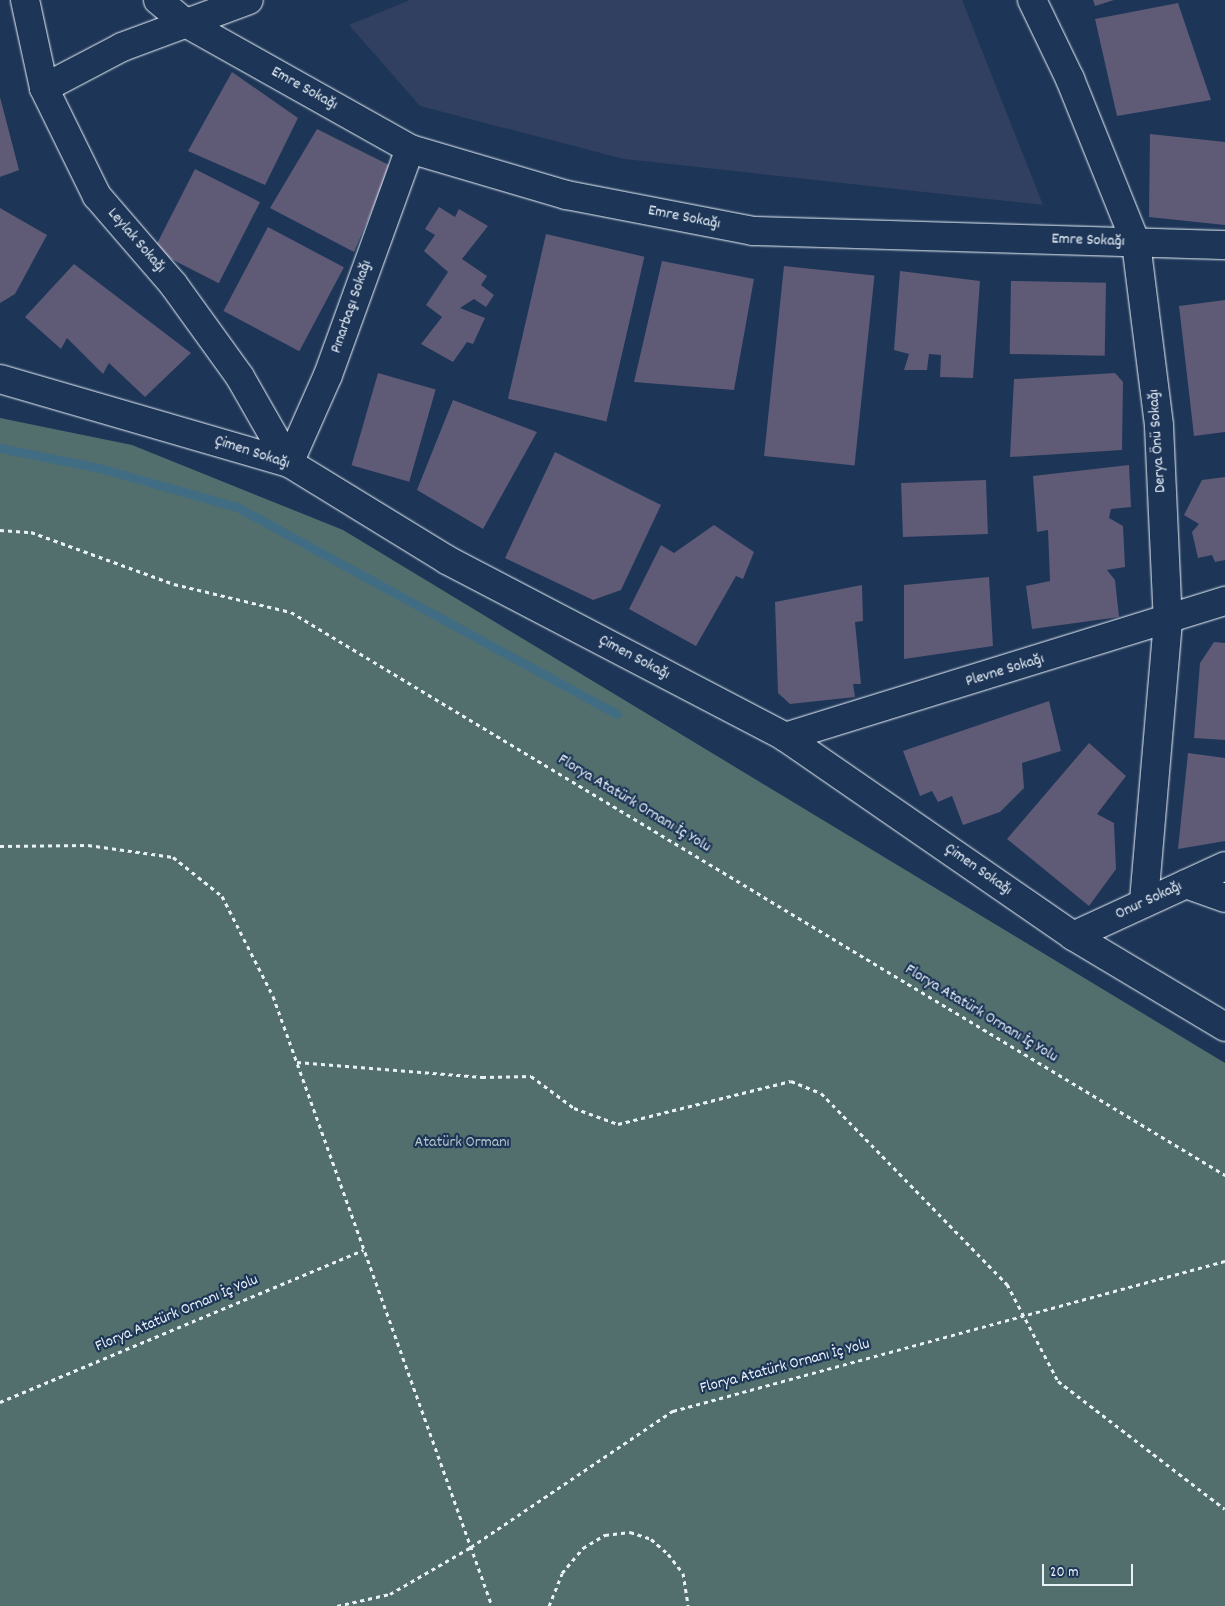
<!DOCTYPE html>
<meta charset="utf-8">
<style>
body{margin:0}
#map{position:relative;width:1225px;height:1606px;overflow:hidden;background:#1d3557;font-family:Dekko,sans-serif}
div>[style]{position:absolute}
[style*='--x']{left:calc(var(--x)*1px);top:calc(var(--y)*1px);width:calc(var(--w)*1px);rotate:calc(var(--a)*1deg)}
.built>*{inset:0;background:#314060}
.green>*{inset:0;background:#536f6d}
.stream>*{height:9px;margin:-4.5px;padding:0 4.5px;transform-origin:4.5px;border-radius:4.5px;background:#406d84}
.building>*{inset:0;background:#5f5a76;transform-origin:0 0}
.path>*{height:3px;margin-top:-1.5px;transform-origin:0;background:repeating-linear-gradient(90deg,#e8f1f8 0 4px,transparent 0 8px)}
.roads{filter:drop-shadow(0 0 1px #e8f1f8) drop-shadow(0 0 1px #e8f1f8)}
.minor>*{height:28px;margin:-14px;padding:0 14px;transform-origin:14px;border-radius:14px;background:#1d3557}
.major>*{height:28px;margin:-14px;padding:0 14px;transform-origin:14px;border-radius:14px;background:#1d3557}
span{translate:-50% -50%;white-space:nowrap;text-align:center;line-height:1.15;-webkit-text-stroke:4.5px #1d3557;paint-order:stroke}
.street-label{font-size:16px;color:#e8f1f8}
.park-label{font-size:16px;color:#b4c4c7}
.scale{position:absolute;left:1042px;top:1564px;width:91px;height:22px;box-sizing:border-box;border:2px solid #e8f1f8;border-top:0;padding-left:6px;font-size:15px;line-height:18px;white-space:nowrap;color:#e8f1f8;-webkit-text-stroke:4px #1d3557;paint-order:stroke}
</style>
<div id="map">
<div class="built">
<i style="clip-path:polygon(410px 0,962px 0,1043px 205px,624px 159px,420px 106px,349px 25px)"></i>
</div>
<div class="green">
<i style="clip-path:polygon(0 418px,132px 445px,343px 530px,1225px 1063px,1225px 1606px,0 1606px)"></i>
</div>
<div class="stream">
<i style="--x:0;--y:448;--w:101;--a:11.4"></i>
<i style="--x:99;--y:468;--w:143;--a:15.8"></i>
<i style="--x:237;--y:507;--w:432;--a:28.6"></i>
</div>
<div class="building">
<i style="clip-path:polygon(1093px 0,1114px 0,1095px 6px)"></i>
<i style="clip-path:polygon(1178px 3px,1211px 100px,1117px 116px,1095px 19px)"></i>
<i style="clip-path:polygon(232px 72px,298px 118px,265px 185px,188px 151px)"></i>
<i style="clip-path:polygon(0 97px,19px 170px,0 177px)"></i>
<i style="clip-path:polygon(317px 129px,391px 166px,354px 252px,270px 208px)"></i>
<i style="clip-path:polygon(1150px 134px,1225px 142px,1225px 225px,1149px 217px)"></i>
<i style="left:195px;top:169px;width:73px;height:91px;rotate:27deg"></i>
<i style="clip-path:polygon(439px 207px,455px 217px,459px 209px,488px 226px,462px 259px,487px 276px,481px 285px,494px 295px,486px 307px,474px 299px,460px 308px,485px 318px,473px 344px,467px 342px,453px 362px,421px 344px,442px 317px,426px 305px,448px 272px,424px 251px,435px 235px,425px 229px)"></i>
<i style="clip-path:polygon(0 208px,47px 235px,15px 294px,0 303px)"></i>
<i style="left:268px;top:227px;width:86px;height:95px;rotate:28deg"></i>
<i style="left:546px;top:234px;width:101px;height:169px;rotate:13deg"></i>
<i style="clip-path:polygon(662px 261px,754px 279px,734px 390px,634px 382px)"></i>
<i style="clip-path:polygon(74px 264px,191px 353px,145px 397px,109px 363px,103px 374px,67px 338px,61px 349px,25px 317px)"></i>
<i style="left:784px;top:266px;width:91px;height:191px;rotate:6deg"></i>
<i style="clip-path:polygon(900px 271px,980px 281px,973px 378px,940px 377px,941px 355px,929px 354px,927px 370px,904px 370px,909px 354px,894px 350px)"></i>
<i style="left:1011px;top:281px;width:95px;height:73px;rotate:1deg"></i>
<i style="clip-path:polygon(1225px 300px,1225px 432px,1194px 436px,1179px 306px)"></i>
<i style="left:378px;top:373px;width:60px;height:96px;rotate:16deg"></i>
<i style="clip-path:polygon(1115px 373px,1123px 382px,1122px 450px,1010px 457px,1014px 379px)"></i>
<i style="clip-path:polygon(453px 400px,537px 432px,483px 529px,417px 490px)"></i>
<i style="clip-path:polygon(555px 452px,661px 505px,621px 590px,593px 600px,505px 558px)"></i>
<i style="clip-path:polygon(1129px 465px,1131px 507px,1111px 509px,1109px 518px,1123px 526px,1125px 567px,1107px 570px,1115px 580px,1119px 617px,1032px 629px,1026px 586px,1050px 581px,1048px 530px,1037px 532px,1033px 476px)"></i>
<i style="clip-path:polygon(1225px 477px,1225px 560px,1215px 562px,1212px 555px,1198px 558px,1192px 532px,1199px 524px,1184px 515px,1202px 480px)"></i>
<i style="left:986px;top:480px;width:54px;height:85px;rotate:88deg"></i>
<i style="clip-path:polygon(714px 525px,754px 552px,743px 579px,736px 576px,696px 646px,629px 609px,661px 545px,674px 553px)"></i>
<i style="clip-path:polygon(989px 577px,993px 646px,904px 659px,904px 585px)"></i>
<i style="clip-path:polygon(862px 585px,863px 621px,855px 622px,861px 684px,853px 684px,855px 697px,790px 704px,778px 693px,775px 602px)"></i>
<i style="clip-path:polygon(1214px 642px,1225px 643px,1225px 740px,1194px 738px,1200px 663px)"></i>
<i style="clip-path:polygon(1049px 701px,1061px 751px,1022px 763px,1024px 788px,1000px 812px,963px 825px,952px 796px,938px 802px,932px 791px,920px 796px,903px 751px)"></i>
<i style="clip-path:polygon(1089px 743px,1126px 776px,1097px 814px,1114px 823px,1116px 869px,1089px 906px,1007px 839px)"></i>
<i style="clip-path:polygon(1188px 753px,1225px 758px,1225px 841px,1178px 849px)"></i>
</div>
<div class="path">
<i style="--x:0;--y:530;--w:31;--a:4"></i>
<i style="--x:31;--y:532;--w:152;--a:20"></i>
<i style="--x:174;--y:584;--w:120;--a:13.5"></i>
<i style="--x:291;--y:612;--w:1091;--a:31.08"></i>
<i style="--x:0;--y:846;--w:88;--a:-0.7"></i>
<i style="--x:88;--y:845;--w:86;--a:8"></i>
<i style="--x:173;--y:857;--w:63;--a:38.5"></i>
<i style="--x:222;--y:896;--w:112;--a:63"></i>
<i style="--x:273;--y:996;--w:648;--a:70.25"></i>
<i style="--x:297;--y:1062;--w:186;--a:4.6"></i>
<i style="--x:482;--y:1077;--w:49;--a:-1.2"></i>
<i style="--x:531;--y:1076;--w:54;--a:36.7"></i>
<i style="--x:574;--y:1108;--w:47;--a:20"></i>
<i style="--x:618;--y:1124;--w:178;--a:-14"></i>
<i style="--x:791;--y:1081;--w:32;--a:22"></i>
<i style="--x:821;--y:1093;--w:267;--a:45.8"></i>
<i style="--x:1007;--y:1284;--w:110;--a:62.3"></i>
<i style="--x:1058;--y:1381;--w:210;--a:37.5"></i>
<i style="--x:0;--y:1402;--w:394;--a:-22.7"></i>
<i style="--x:337;--y:1606;--w:54;--a:-12.8"></i>
<i style="--x:390;--y:1594;--w:94;--a:-30.1"></i>
<i style="--x:471;--y:1547;--w:244;--a:-34"></i>
<i style="--x:673;--y:1411;--w:572;--a:-15.2"></i>
<i style="--x:549;--y:1606;--w:35;--a:-68"></i>
<i style="--x:562;--y:1573;--w:33;--a:-50"></i>
<i style="--x:583;--y:1548;--w:26;--a:-31"></i>
<i style="--x:605;--y:1535;--w:25;--a:-7"></i>
<i style="--x:630;--y:1532;--w:22;--a:18"></i>
<i style="--x:651;--y:1539;--w:23;--a:41"></i>
<i style="--x:668;--y:1554;--w:24;--a:52"></i>
<i style="--x:683;--y:1573;--w:33;--a:81"></i>
</div>
<div class="roads">
<div class="minor">
<i style="--x:25;--y:0;--w:90;--a:77.8"></i>
<i style="--x:44;--y:88;--w:120;--a:63.9"></i>
<i style="--x:97;--y:196;--w:116;--a:49.2"></i>
<i style="--x:173;--y:284;--w:115;--a:54.2"></i>
<i style="--x:240;--y:377;--w:99;--a:60.3"></i>
<i style="--x:158;--y:0;--w:34;--a:40"></i>
<i style="--x:184;--y:22;--w:259;--a:29.3"></i>
<i style="--x:410;--y:149;--w:163;--a:16.4"></i>
<i style="--x:566;--y:195;--w:190;--a:10.9"></i>
<i style="--x:753;--y:231;--w:472;--a:1.7"></i>
<i style="--x:1032;--y:0;--w:88;--a:64.3"></i>
<i style="--x:1070;--y:79;--w:177;--a:68.1"></i>
<i style="--x:1136;--y:243;--w:184;--a:82.8"></i>
<i style="--x:1159;--y:426;--w:195;--a:87.4"></i>
<i style="--x:1168;--y:621;--w:283;--a:94.9"></i>
<i style="--x:44;--y:88;--w:88;--a:-27.7"></i>
<i style="--x:122;--y:47;--w:135;--a:-20.3"></i>
<i style="--x:289;--y:463;--w:96;--a:-66.1"></i>
<i style="--x:328;--y:375;--w:240;--a:-70.1"></i>
<i style="--x:785;--y:737;--w:461;--a:-17.2"></i>
<i style="--x:1186;--y:884;--w:41;--a:19.7"></i>
<i style="--x:1073;--y:936;--w:167;--a:-24.7"></i>
</div>
<div class="major">
<i style="--x:0;--y:379;--w:301;--a:16.2"></i>
<i style="--x:289;--y:463;--w:185;--a:31.5"></i>
<i style="--x:447;--y:560;--w:382;--a:27.6"></i>
<i style="--x:785;--y:737;--w:350;--a:34.6"></i>
<i style="--x:1073;--y:936;--w:177;--a:30.9"></i>
</div>
</div>
<div class="street-label">
<span style="left:304px;top:89px;rotate:29deg">Emre Sokağı</span>
<span style="left:684px;top:218px;rotate:11deg">Emre Sokağı</span>
<span style="left:136px;top:241px;rotate:49deg">Leylak Sokağı</span>
<span style="left:1088px;top:241px;rotate:2deg">Emre Sokağı</span>
<span style="left:352px;top:307px;rotate:-71deg">Pınarbaşı Sokağı</span>
<span style="left:1158px;top:441px;rotate:-94deg">Derya Önü Sokağı</span>
<span style="left:252px;top:453px;rotate:18deg">Çimen Sokağı</span>
<span style="left:634px;top:658px;rotate:28deg">Çimen Sokağı</span>
<span style="left:1005px;top:671px;rotate:-17deg">Plevne Sokağı</span>
<span style="left:634px;top:804px;rotate:31deg">Florya Atatürk Ornanı İç Yolu</span>
<span style="left:978px;top:870px;rotate:35deg">Çimen Sokağı</span>
<span style="left:1149px;top:901px;rotate:-25deg">Onur Sokağı</span>
<span style="left:981px;top:1014px;rotate:31deg">Florya Atatürk Ornanı İç Yolu</span>
<span style="left:177px;top:1314px;rotate:-23deg">Florya Atatürk Ornanı İç Yolu</span>
<span style="left:785px;top:1367px;rotate:-15deg">Florya Atatürk Ornanı İç Yolu</span>
</div>
<div class="park-label">
<span style="left:462px;top:1143px">Atatürk Ormanı</span>
</div>
<div class="scale">20 m</div>
</div>
